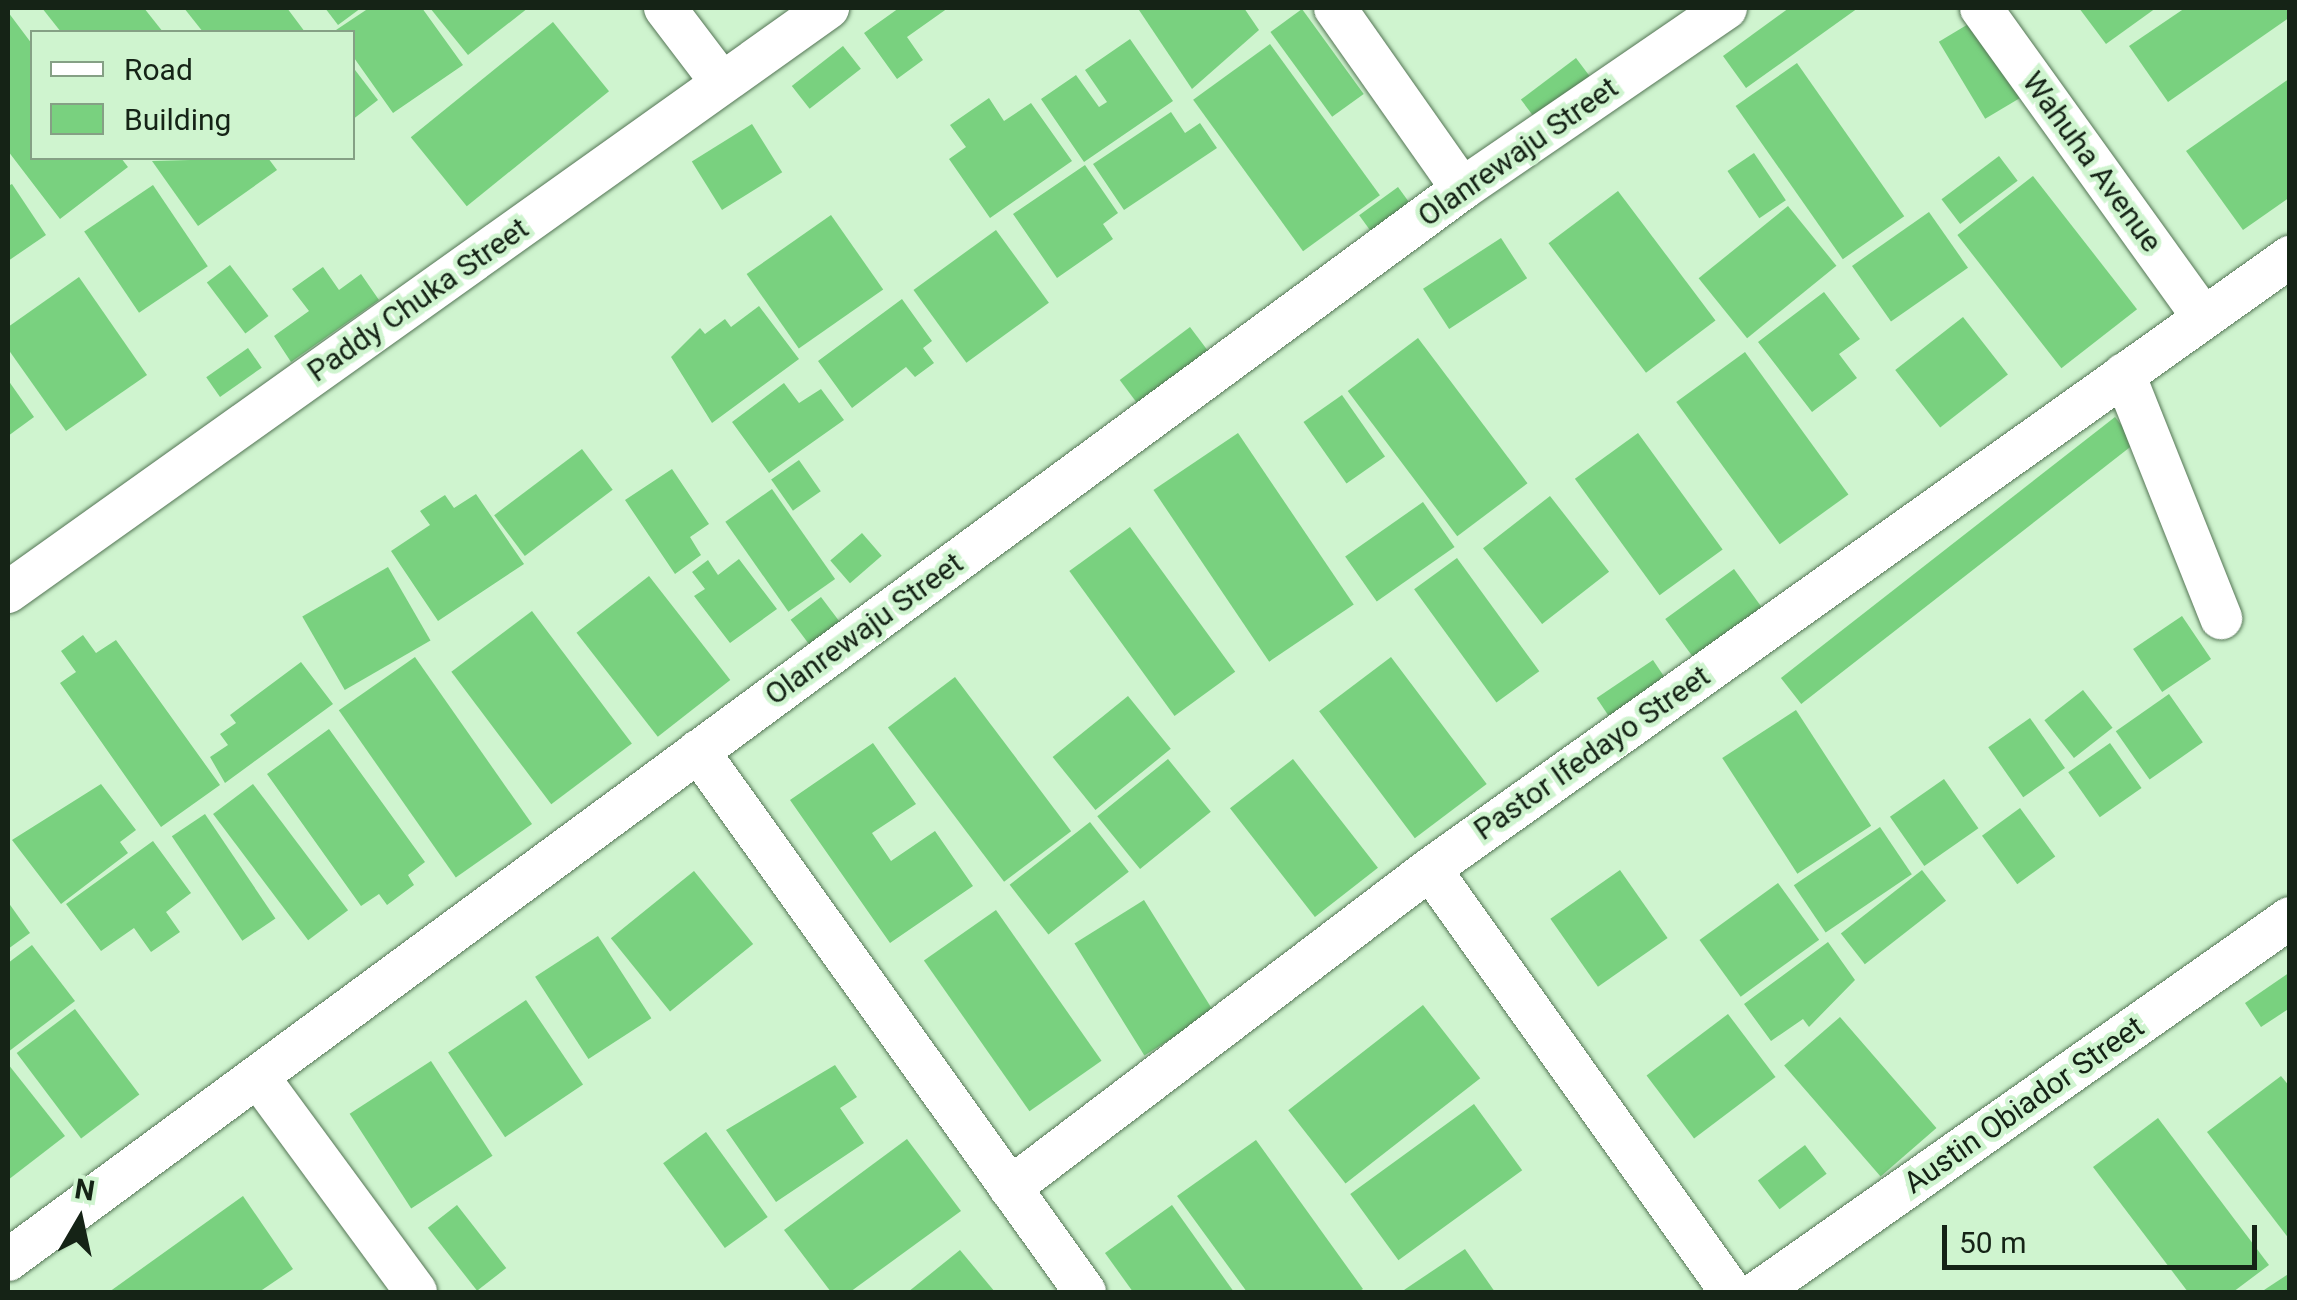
<!DOCTYPE html>
<style>
body{margin:0}
#map{position:relative;width:2297px;height:1300px;overflow:hidden;background:#cff4cf;font-family:Roboto,sans-serif}
div>[style]{position:absolute}
[style*='--x']{left:calc(var(--x)*1px);top:calc(var(--y)*1px);width:calc(var(--w)*1px);rotate:calc(var(--a)*1deg)}
.building>*{inset:0;background:#79d17f;transform-origin:0 0}
.roads{filter:drop-shadow(0 0 2px #557656) drop-shadow(0 0 2px #557656)}
.minor>*{height:42px;margin:-21px;padding:0 21px;transform-origin:21px;border-radius:21px;background:#fff}
span{translate:-50% -50%;white-space:nowrap;text-align:center;line-height:1.15;-webkit-text-stroke:9px #cff4cf;paint-order:stroke}
.street-label{font-size:30px;color:#152316}
.frame{position:absolute;inset:0;border:10px solid #152316;pointer-events:none}
.legend{position:absolute;left:30px;top:30px;width:325px;height:130px;box-sizing:border-box;background:#cff4cf;border:2px solid #85a085;margin:0;padding:12px 18px;list-style:none;font-size:30px;color:#152316}
.legend li{display:flex;align-items:center;gap:20px;height:50px}
.legend b{width:50px;border:2px solid #85a085}
.north{position:absolute;left:30px;top:1170px;width:100px;height:100px;-webkit-text-stroke:8px #cff4cf;paint-order:stroke;rotate:9deg;font-size:28px;font-weight:700;line-height:40px;text-align:center;color:#152316}
.north::after{content:'';display:block;margin:auto;width:35px;height:45px;background:#152316;clip-path:polygon(50% 0,100% 100%,50% 72%,0 100%)}
.scale{position:absolute;left:1942px;top:1225px;width:315px;height:45px;box-sizing:border-box;border:5px solid #152316;border-top:0;padding-left:12px;font-size:30px;line-height:35px;white-space:nowrap;color:#152316;-webkit-text-stroke:8px #cff4cf;paint-order:stroke}
</style>
<div id="map">
<div class="building">
<i style="clip-path:polygon(42px 8px,144px 8px,163px 32px,61px 32px)"></i>
<i style="clip-path:polygon(184px 8px,287px 8px,305px 32px,203px 32px)"></i>
<i style="clip-path:polygon(325px 8px,361px 8px,338px 25px)"></i>
<i style="clip-path:polygon(369px 8px,422px 8px,463px 65px,393px 113px,352px 55px,352px 32px,333px 32px)"></i>
<i style="clip-path:polygon(430px 8px,528px 8px,468px 55px)"></i>
<i style="clip-path:polygon(899px 8px,948px 8px,907px 37px,923px 60px,897px 79px,864px 33px)"></i>
<i style="clip-path:polygon(1244px 8px,1259px 30px,1192px 89px,1139px 10px)"></i>
<i style="clip-path:polygon(1789px 8px,1858px 8px,1746px 88px,1723px 56px)"></i>
<i style="clip-path:polygon(2079px 8px,2156px 8px,2106px 44px)"></i>
<i style="clip-path:polygon(2185px 8px,2290px 8px,2290px 17px,2168px 102px,2129px 46px)"></i>
<i style="left:1302px;top:9px;width:105px;height:39px;rotate:54deg"></i>
<i style="clip-path:polygon(8px 12px,32px 44px,32px 158px,121px 158px,128px 167px,60px 219px,8px 151px)"></i>
<i style="left:1980px;top:17px;width:90px;height:48px;rotate:59deg"></i>
<i style="left:553px;top:22px;width:89px;height:183px;rotate:51deg"></i>
<i style="clip-path:polygon(1130px 39px,1173px 101px,1084px 162px,1041px 99px,1076px 75px,1099px 107px,1107px 102px,1085px 70px)"></i>
<i style="left:1270px;top:44px;width:187px;height:95px;rotate:54deg"></i>
<i style="left:843px;top:46px;width:29px;height:65px;rotate:52deg"></i>
<i style="left:1576px;top:58px;width:30px;height:69px;rotate:53deg"></i>
<i style="left:1797px;top:63px;width:187px;height:75px;rotate:55deg"></i>
<i style="clip-path:polygon(352px 66px,378px 100px,352px 120px)"></i>
<i style="clip-path:polygon(2290px 78px,2290px 197px,2243px 230px,2186px 151px)"></i>
<i style="clip-path:polygon(989px 98px,1004px 121px,1031px 103px,1072px 161px,990px 218px,949px 159px,966px 147px,950px 125px)"></i>
<i style="clip-path:polygon(1171px 112px,1185px 133px,1200px 123px,1217px 148px,1124px 210px,1093px 164px)"></i>
<i style="left:752px;top:124px;width:57px;height:71px;rotate:58deg"></i>
<i style="left:1754px;top:153px;width:57px;height:32px;rotate:56deg"></i>
<i style="left:1999px;top:156px;width:31px;height:72px;rotate:53deg"></i>
<i style="clip-path:polygon(268px 158px,277px 170px,198px 226px,152px 161px)"></i>
<i style="clip-path:polygon(1085px 165px,1118px 213px,1103px 224px,1113px 239px,1057px 278px,1013px 214px)"></i>
<i style="left:2033px;top:176px;width:169px;height:96px;rotate:52deg"></i>
<i style="clip-path:polygon(12px 184px,46px 235px,8px 261px,8px 186px)"></i>
<i style="left:153px;top:185px;width:98px;height:83px;rotate:56deg"></i>
<i style="left:1398px;top:187px;width:26px;height:48px;rotate:54deg"></i>
<i style="left:1618px;top:191px;width:162px;height:87px;rotate:53deg"></i>
<i style="left:1788px;top:206px;width:77px;height:115px;rotate:51deg"></i>
<i style="left:1929px;top:212px;width:68px;height:94px;rotate:55deg"></i>
<i style="left:831px;top:215px;width:91px;height:103px;rotate:55deg"></i>
<i style="left:996px;top:230px;width:90px;height:102px;rotate:54deg"></i>
<i style="left:1501px;top:238px;width:48px;height:93px;rotate:57deg"></i>
<i style="left:230px;top:265px;width:64px;height:29px;rotate:53deg"></i>
<i style="clip-path:polygon(323px 267px,339px 290px,361px 274px,379px 300px,291px 362px,274px 336px,309px 311px,292px 289px)"></i>
<i style="clip-path:polygon(79px 277px,147px 375px,66px 431px,8px 349px,8px 327px)"></i>
<i style="clip-path:polygon(1824px 292px,1860px 339px,1839px 354px,1857px 378px,1812px 412px,1758px 342px)"></i>
<i style="clip-path:polygon(902px 299px,932px 341px,923px 348px,934px 363px,915px 377px,906px 367px,852px 408px,818px 361px)"></i>
<i style="clip-path:polygon(759px 306px,799px 359px,712px 423px,671px 357px,700px 328px,705px 334px,725px 319px,731px 327px)"></i>
<i style="left:1963px;top:317px;width:73px;height:86px;rotate:52deg"></i>
<i style="left:1190px;top:327px;width:36px;height:88px;rotate:53deg"></i>
<i style="left:1418px;top:338px;width:182px;height:88px;rotate:53deg"></i>
<i style="left:248px;top:348px;width:24px;height:51px;rotate:55deg"></i>
<i style="left:1745px;top:352px;width:176px;height:85px;rotate:54deg"></i>
<i style="clip-path:polygon(8px 380px,34px 417px,8px 436px)"></i>
<i style="clip-path:polygon(784px 383px,799px 403px,821px 389px,844px 420px,769px 473px,732px 422px)"></i>
<i style="left:1342px;top:395px;width:75px;height:47px;rotate:55deg"></i>
<i style="left:2115px;top:417px;width:33px;height:424px;rotate:52deg"></i>
<i style="left:1238px;top:433px;width:207px;height:102px;rotate:56deg"></i>
<i style="left:1638px;top:433px;width:144px;height:78px;rotate:54deg"></i>
<i style="left:582px;top:449px;width:51px;height:110px;rotate:53deg"></i>
<i style="left:799px;top:460px;width:38px;height:34px;rotate:55deg"></i>
<i style="clip-path:polygon(672px 469px,709px 524px,690px 537px,701px 555px,675px 574px,625px 500px)"></i>
<i style="left:772px;top:489px;width:110px;height:57px;rotate:55deg"></i>
<i style="clip-path:polygon(476px 494px,524px 564px,438px 621px,391px 551px,430px 525px,420px 511px,445px 495px,454px 508px)"></i>
<i style="left:1550px;top:496px;width:96px;height:85px;rotate:52deg"></i>
<i style="left:1423px;top:502px;width:55px;height:95px;rotate:55deg"></i>
<i style="left:1130px;top:527px;width:179px;height:75px;rotate:54deg"></i>
<i style="left:862px;top:533px;width:30px;height:42px;rotate:49deg"></i>
<i style="left:1457px;top:558px;width:140px;height:53px;rotate:54deg"></i>
<i style="clip-path:polygon(739px 559px,777px 609px,730px 643px,694px 596px,705px 589px,692px 572px,708px 560px,718px 575px)"></i>
<i style="left:388px;top:567px;width:85px;height:99px;rotate:60deg"></i>
<i style="left:1734px;top:569px;width:49px;height:85px;rotate:54deg"></i>
<i style="left:649px;top:576px;width:132px;height:92px;rotate:52deg"></i>
<i style="left:821px;top:597px;width:35px;height:38px;rotate:53deg"></i>
<i style="left:532px;top:611px;width:166px;height:101px;rotate:53deg"></i>
<i style="left:2182px;top:616px;width:52px;height:59px;rotate:56deg"></i>
<i style="clip-path:polygon(83px 635px,96px 653px,116px 640px,220px 785px,161px 827px,60px 683px,76px 672px,61px 651px)"></i>
<i style="left:415px;top:657px;width:204px;height:93px;rotate:55deg"></i>
<i style="left:1391px;top:657px;width:159px;height:90px;rotate:53deg"></i>
<i style="left:1653px;top:660px;width:27px;height:68px;rotate:56deg"></i>
<i style="clip-path:polygon(301px 662px,333px 704px,225px 783px,210px 757px,228px 745px,220px 734px,236px 723px,230px 715px)"></i>
<i style="left:955px;top:677px;width:193px;height:84px;rotate:53deg"></i>
<i style="left:2083px;top:690px;width:48px;height:49px;rotate:52deg"></i>
<i style="left:2169px;top:694px;width:59px;height:65px;rotate:55deg"></i>
<i style="left:1128px;top:696px;width:68px;height:97px;rotate:51deg"></i>
<i style="left:1796px;top:710px;width:138px;height:88px;rotate:57deg"></i>
<i style="left:2030px;top:718px;width:61px;height:51px;rotate:55deg"></i>
<i style="clip-path:polygon(329px 729px,425px 862px,408px 875px,414px 885px,387px 905px,379px 894px,361px 906px,267px 774px)"></i>
<i style="clip-path:polygon(873px 743px,916px 804px,872px 833px,891px 861px,935px 831px,973px 886px,890px 943px,790px 800px)"></i>
<i style="left:2110px;top:743px;width:55px;height:51px;rotate:55deg"></i>
<i style="left:1168px;top:759px;width:68px;height:91px;rotate:51deg"></i>
<i style="left:1293px;top:759px;width:138px;height:80px;rotate:52deg"></i>
<i style="left:1944px;top:779px;width:60px;height:66px;rotate:55deg"></i>
<i style="clip-path:polygon(101px 784px,136px 830px,120px 842px,128px 853px,61px 904px,12px 840px)"></i>
<i style="left:253px;top:784px;width:158px;height:50px;rotate:53deg"></i>
<i style="left:2020px;top:808px;width:60px;height:47px;rotate:54deg"></i>
<i style="left:205px;top:814px;width:126px;height:40px;rotate:56deg"></i>
<i style="left:1090px;top:822px;width:63px;height:102px;rotate:52deg"></i>
<i style="left:1880px;top:827px;width:57px;height:104px;rotate:56deg"></i>
<i style="clip-path:polygon(153px 841px,191px 893px,166px 912px,180px 932px,151px 952px,134px 928px,101px 951px,66px 904px)"></i>
<i style="left:1620px;top:870px;width:83px;height:85px;rotate:55deg"></i>
<i style="left:1922px;top:870px;width:39px;height:103px;rotate:52deg"></i>
<i style="left:694px;top:871px;width:94px;height:107px;rotate:51deg"></i>
<i style="left:1778px;top:883px;width:70px;height:97px;rotate:54deg"></i>
<i style="left:1144px;top:900px;width:132px;height:82px;rotate:58deg"></i>
<i style="clip-path:polygon(8px 902px,30px 933px,8px 949px)"></i>
<i style="left:996px;top:910px;width:184px;height:88px;rotate:55deg"></i>
<i style="left:598px;top:936px;width:98px;height:75px;rotate:57deg"></i>
<i style="clip-path:polygon(1828px 942px,1855px 980px,1809px 1027px,1803px 1019px,1771px 1041px,1744px 1004px)"></i>
<i style="clip-path:polygon(32px 945px,75px 1001px,8px 1052px,8px 963px)"></i>
<i style="clip-path:polygon(2290px 972px,2290px 1008px,2261px 1027px,2245px 1003px)"></i>
<i style="left:526px;top:1000px;width:102px;height:94px;rotate:56deg"></i>
<i style="left:1423px;top:1005px;width:93px;height:171px;rotate:52deg"></i>
<i style="left:75px;top:1009px;width:107px;height:73px;rotate:53deg"></i>
<i style="left:1728px;top:1014px;width:79px;height:102px;rotate:53deg"></i>
<i style="left:1840px;top:1017px;width:147px;height:74px;rotate:49deg"></i>
<i style="left:431px;top:1061px;width:113px;height:97px;rotate:57deg"></i>
<i style="clip-path:polygon(8px 1064px,65px 1136px,8px 1180px)"></i>
<i style="clip-path:polygon(835px 1065px,857px 1097px,840px 1108px,864px 1143px,776px 1202px,726px 1130px)"></i>
<i style="clip-path:polygon(2281px 1076px,2290px 1087px,2290px 1240px,2207px 1132px)"></i>
<i style="left:1474px;top:1104px;width:82px;height:153px;rotate:54deg"></i>
<i style="clip-path:polygon(2158px 1118px,2269px 1265px,2233px 1292px,2188px 1292px,2093px 1167px)"></i>
<i style="left:706px;top:1132px;width:105px;height:53px;rotate:54deg"></i>
<i style="clip-path:polygon(907px 1139px,961px 1211px,850px 1292px,831px 1292px,784px 1230px)"></i>
<i style="clip-path:polygon(1256px 1140px,1363px 1289px,1358px 1292px,1247px 1292px,1177px 1196px)"></i>
<i style="left:1805px;top:1145px;width:36px;height:59px;rotate:53deg"></i>
<i style="clip-path:polygon(243px 1196px,293px 1269px,259px 1292px,109px 1292px)"></i>
<i style="left:457px;top:1205px;width:80px;height:37px;rotate:52deg"></i>
<i style="clip-path:polygon(1172px 1205px,1234px 1292px,1133px 1292px,1105px 1253px)"></i>
<i style="clip-path:polygon(1465px 1249px,1495px 1292px,1401px 1292px)"></i>
<i style="clip-path:polygon(960px 1250px,995px 1292px,908px 1292px)"></i>
<i style="clip-path:polygon(2290px 1273px,2290px 1292px,2261px 1292px)"></i>
</div>
<div class="roads">
<div class="minor">
<i style="--x:665;--y:8;--w:94;--a:52.8"></i>
<i style="--x:1335;--y:8;--w:221;--a:54.9"></i>
<i style="--x:1981;--y:8;--w:380;--a:54.3"></i>
<i style="--x:2124;--y:374;--w:263;--a:68.3"></i>
<i style="--x:8;--y:592;--w:1007;--a:-35.46"></i>
<i style="--x:698;--y:751;--w:665;--a:54.42"></i>
<i style="--x:1430;--y:869;--w:519;--a:54.56"></i>
<i style="--x:259;--y:1078;--w:265;--a:53.7"></i>
<i style="--x:1010;--y:1188;--w:527;--a:-37.22"></i>
<i style="--x:1430;--y:869;--w:1056;--a:-35.44"></i>
<i style="--x:8;--y:1260;--w:1806;--a:-36.37"></i>
<i style="--x:1462;--y:189;--w:320;--a:-34.4"></i>
<i style="--x:1758;--y:1292;--w:650;--a:-35.11"></i>
</div>
</div>
<div class="street-label">
<span style="left:1518px;top:152px;rotate:-35deg">Olanrewaju Street</span>
<span style="left:2092px;top:162px;rotate:54deg">Wahuha Avenue</span>
<span style="left:418px;top:300px;rotate:-35deg">Paddy Chuka Street</span>
<span style="left:864px;top:629px;rotate:-36deg">Olanrewaju Street</span>
<span style="left:1592px;top:753px;rotate:-35deg">Pastor Ifedayo Street</span>
<span style="left:2024px;top:1105px;rotate:-35deg">Austin Obiador Street</span>
</div>
<div class="frame"></div>
<ul class="legend">
<li><b style="height:12px;background:#fff"></b>Road</li>
<li><b style="height:28px;background:#79d17f"></b>Building</li>
</ul>
<div class="north">N</div>
<div class="scale">50 m</div>
</div>
